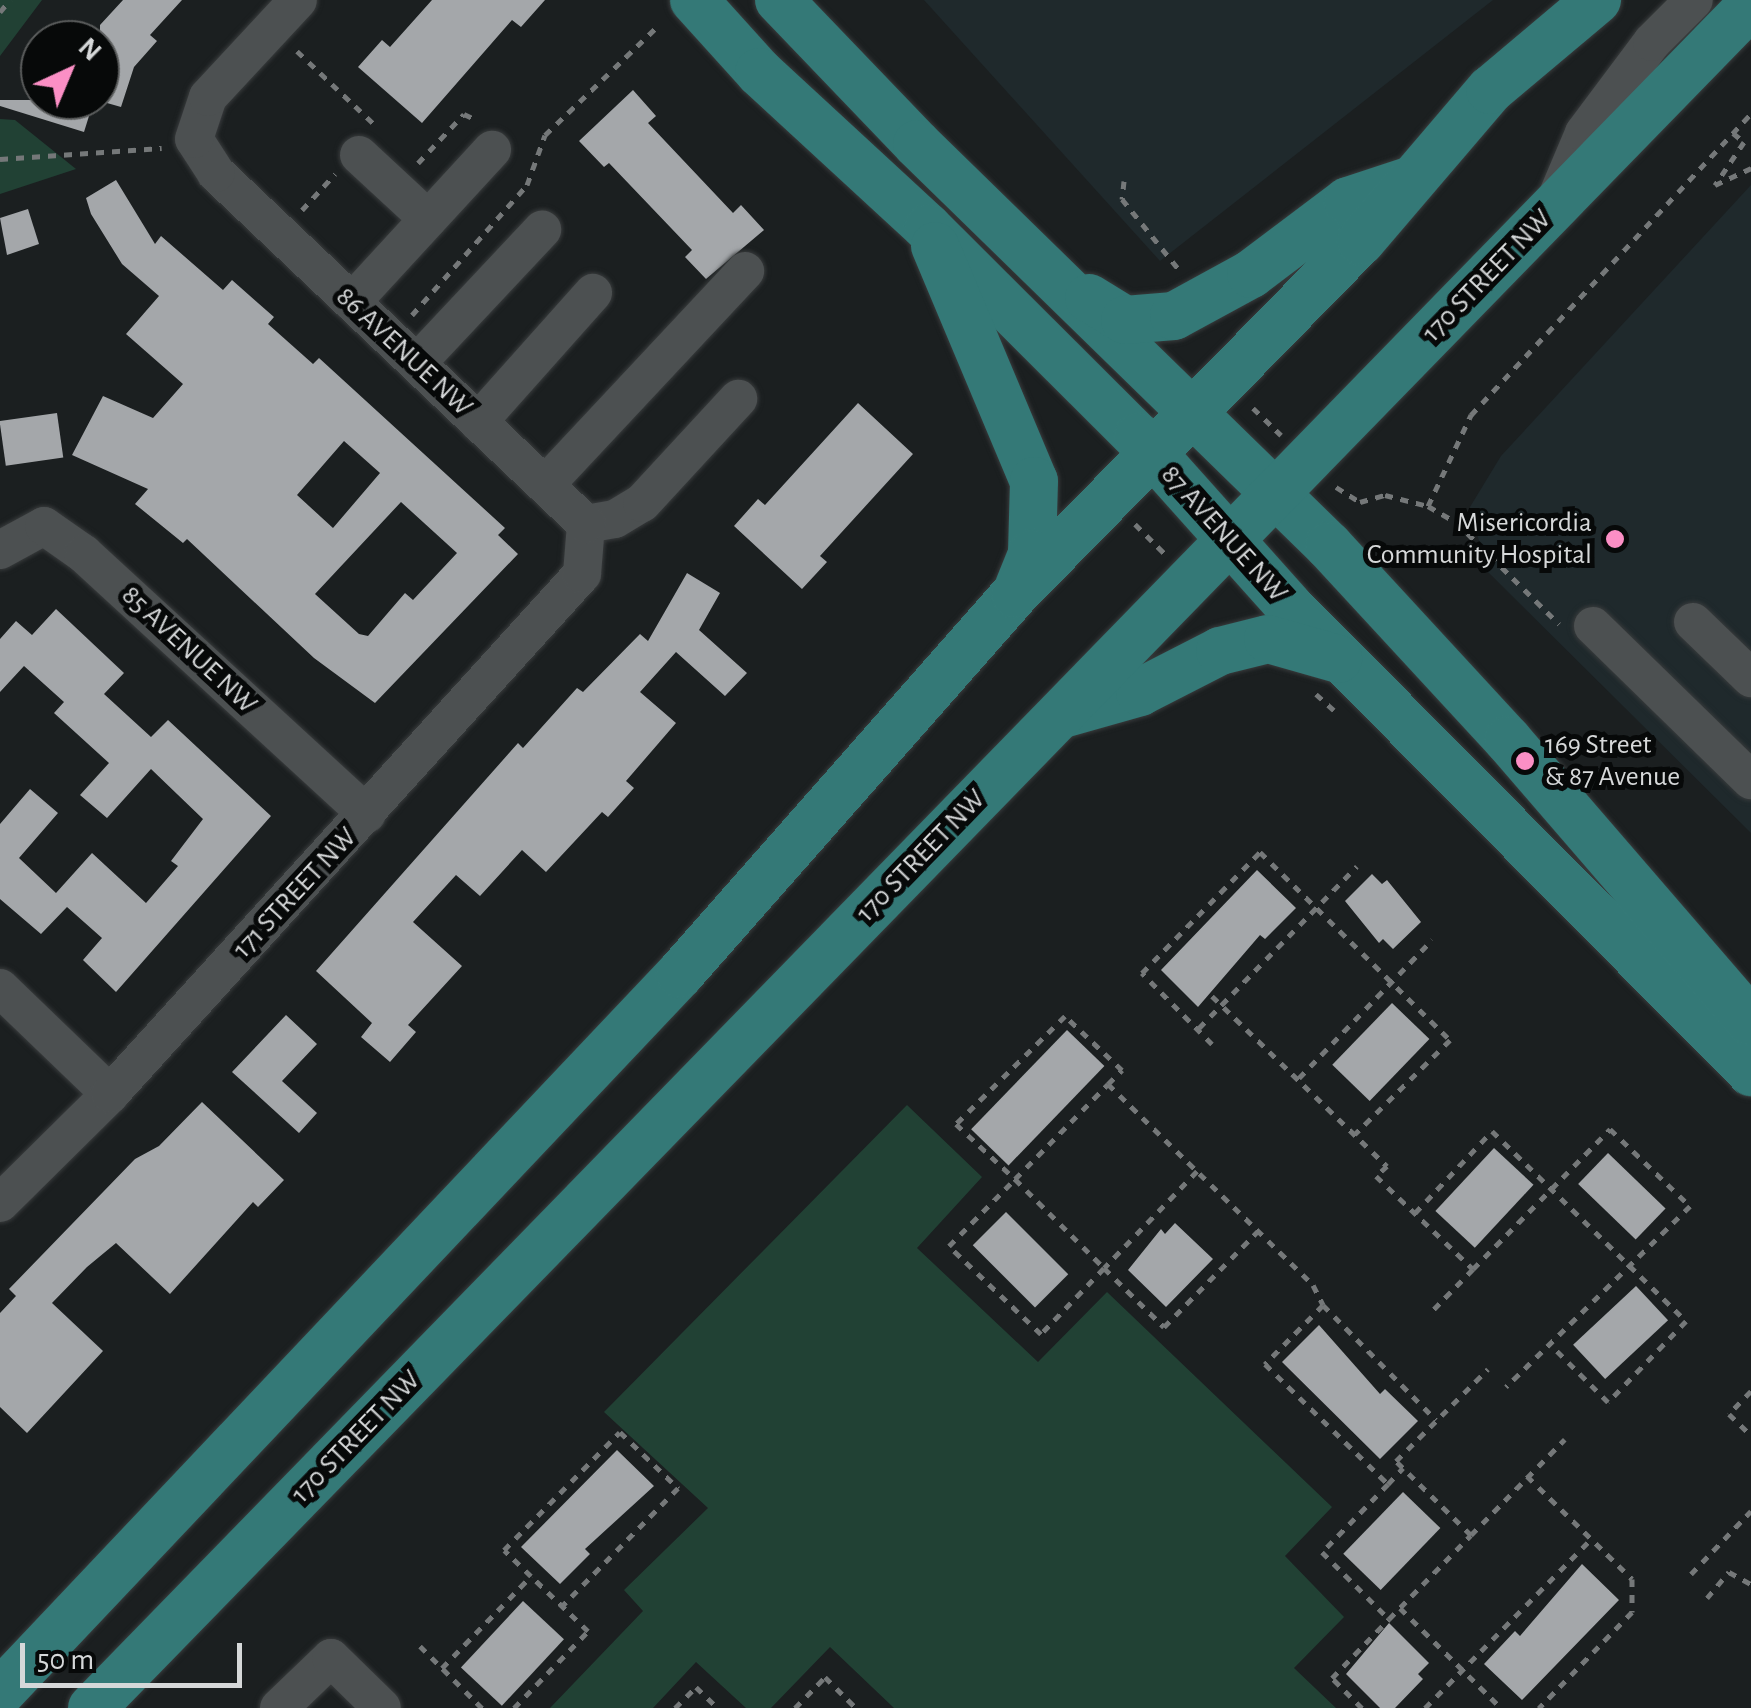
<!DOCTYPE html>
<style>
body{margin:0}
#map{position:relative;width:1751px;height:1708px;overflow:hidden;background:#1b1f20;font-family:"Alegreya Sans",sans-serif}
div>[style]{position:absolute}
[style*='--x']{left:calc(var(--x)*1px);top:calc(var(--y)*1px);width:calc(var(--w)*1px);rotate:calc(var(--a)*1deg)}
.built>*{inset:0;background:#1f292c}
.green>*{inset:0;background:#214134}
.building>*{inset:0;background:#a4a7aa;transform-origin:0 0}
.path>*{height:5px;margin-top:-2.5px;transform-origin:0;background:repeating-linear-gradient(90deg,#757879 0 8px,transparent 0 16px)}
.roads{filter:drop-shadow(0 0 2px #383b3c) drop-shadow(0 0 2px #383b3c)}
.minor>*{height:38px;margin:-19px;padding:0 19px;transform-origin:19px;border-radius:19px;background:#4c5051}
.major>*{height:48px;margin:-24px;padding:0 24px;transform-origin:24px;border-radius:24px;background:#347977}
.dots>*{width:28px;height:28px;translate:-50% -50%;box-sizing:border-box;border:5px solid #070909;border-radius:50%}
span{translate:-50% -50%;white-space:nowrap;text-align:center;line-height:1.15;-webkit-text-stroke:10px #070909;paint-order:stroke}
.street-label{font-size:28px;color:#d6d8d9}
.poi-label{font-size:28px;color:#d6d8d9}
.right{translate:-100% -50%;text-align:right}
.left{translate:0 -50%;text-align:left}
.north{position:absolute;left:20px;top:20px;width:100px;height:100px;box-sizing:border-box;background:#070909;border:2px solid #5a5c5c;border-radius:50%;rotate:44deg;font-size:28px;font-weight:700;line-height:40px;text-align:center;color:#d6d8d9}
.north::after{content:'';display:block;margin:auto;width:35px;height:45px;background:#fb8fc5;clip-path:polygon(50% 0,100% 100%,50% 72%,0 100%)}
.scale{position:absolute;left:20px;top:1643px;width:222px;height:45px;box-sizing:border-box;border:5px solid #d6d8d9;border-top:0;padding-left:12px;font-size:30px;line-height:35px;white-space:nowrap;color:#d6d8d9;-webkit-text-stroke:8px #070909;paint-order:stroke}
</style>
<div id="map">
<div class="built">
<i style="clip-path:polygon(924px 0,1493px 0,1160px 261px)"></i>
<i style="clip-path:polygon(1751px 185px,1751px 833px,1487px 571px,1470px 507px,1501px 456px)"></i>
</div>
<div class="green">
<i style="clip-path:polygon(0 0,42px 0,0 56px)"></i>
<i style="clip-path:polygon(0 119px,15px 120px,76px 169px,0 194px)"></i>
<i style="clip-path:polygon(907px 1105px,982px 1177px,917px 1248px,1038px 1362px,1107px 1292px,1332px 1507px,1285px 1556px,1344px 1617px,1294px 1668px,1336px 1708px,894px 1708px,830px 1647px,771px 1708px,746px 1708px,696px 1662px,653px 1708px,550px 1708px,643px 1611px,624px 1590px,708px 1508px,604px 1412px)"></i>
</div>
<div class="building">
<i style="clip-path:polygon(123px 0,182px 0,150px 35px,157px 41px,134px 67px,121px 107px,100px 101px,100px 25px)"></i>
<i style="clip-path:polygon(432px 0,545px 0,521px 27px,512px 20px,422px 123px,358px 67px,382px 40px,390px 47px)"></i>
<i style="clip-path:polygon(633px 90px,656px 116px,648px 123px,733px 213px,741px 205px,764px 230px,706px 279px,685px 257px,692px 250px,609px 163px,604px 167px,579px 141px)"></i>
<i style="clip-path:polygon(0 100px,94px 100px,84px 132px,0 106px)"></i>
<i style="clip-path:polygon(evenodd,116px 180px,155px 244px,161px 236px,223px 290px,232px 280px,274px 317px,268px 324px,313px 364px,319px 358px,505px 528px,498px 535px,518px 554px,375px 703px,314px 658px,187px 539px,183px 543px,135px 504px,148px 489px,72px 455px,103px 396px,153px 418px,183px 384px,126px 334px,159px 296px,122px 264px,91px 214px,86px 198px,116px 180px,344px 441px,380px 473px,333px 528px,297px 495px,344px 441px,116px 180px,401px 502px,457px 553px,413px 600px,405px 593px,368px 636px,359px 634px,315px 594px,401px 502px)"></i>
<i style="clip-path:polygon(28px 209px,39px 244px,7px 255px,0 218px)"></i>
<i style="clip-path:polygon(858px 403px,913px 454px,820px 556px,827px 562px,802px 589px,734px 526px,758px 499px,765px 505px)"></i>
<i style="left:57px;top:413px;width:45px;height:58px;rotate:82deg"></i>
<i style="clip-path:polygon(687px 573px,720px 593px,699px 630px,747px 673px,725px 696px,676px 652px,640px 692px,676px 723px,626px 781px,634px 788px,608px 817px,602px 812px,546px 872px,522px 850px,480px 896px,456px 875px,413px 922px,462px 966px,408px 1025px,416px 1032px,390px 1062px,361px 1037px,372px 1023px,316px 971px,518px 743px,523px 748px,577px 688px,583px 692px,640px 634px,648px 641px)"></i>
<i style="clip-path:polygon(56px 609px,124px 673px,104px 694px,151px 737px,168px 720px,271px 816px,116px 992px,83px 960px,102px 938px,67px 907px,41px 934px,0 899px,0 824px,30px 789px,58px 813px,19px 858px,56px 893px,92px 853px,146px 903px,178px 866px,171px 861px,203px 819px,151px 769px,107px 818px,80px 795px,109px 763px,54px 713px,64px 702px,24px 666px,0 692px,0 639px,16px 621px,32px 635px)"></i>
<i style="clip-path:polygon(1257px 870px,1296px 908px,1265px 939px,1260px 935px,1198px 1007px,1161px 970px)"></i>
<i style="clip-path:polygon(1372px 874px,1382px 884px,1387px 880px,1421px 922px,1393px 949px,1383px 939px,1379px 943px,1345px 901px)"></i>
<i style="left:1392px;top:1003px;width:52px;height:86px;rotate:44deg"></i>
<i style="clip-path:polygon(286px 1015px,317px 1044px,282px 1081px,317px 1113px,299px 1133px,232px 1072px)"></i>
<i style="left:1067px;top:1030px;width:52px;height:138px;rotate:44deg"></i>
<i style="clip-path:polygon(202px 1102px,284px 1180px,258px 1207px,253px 1202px,170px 1294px,116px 1243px,87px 1267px,52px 1303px,103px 1351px,27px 1433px,0 1407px,0 1313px,16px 1296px,9px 1289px,135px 1159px,159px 1146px)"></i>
<i style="left:1494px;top:1148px;width:54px;height:86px;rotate:43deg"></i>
<i style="left:1608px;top:1153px;width:80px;height:43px;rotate:44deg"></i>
<i style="left:1006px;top:1212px;width:88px;height:47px;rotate:45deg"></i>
<i style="clip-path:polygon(1175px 1223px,1213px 1259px,1166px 1307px,1128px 1270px,1161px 1229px,1165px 1234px)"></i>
<i style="left:1636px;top:1286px;width:47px;height:86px;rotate:47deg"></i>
<i style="clip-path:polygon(1319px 1325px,1380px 1394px,1385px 1389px,1418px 1421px,1380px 1459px,1282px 1362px)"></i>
<i style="clip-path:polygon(617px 1450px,654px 1486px,585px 1549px,590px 1554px,560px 1584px,521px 1547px)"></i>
<i style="left:1403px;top:1492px;width:52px;height:86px;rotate:44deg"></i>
<i style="clip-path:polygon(1582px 1564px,1619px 1600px,1522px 1700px,1484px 1664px,1515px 1631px,1520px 1636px)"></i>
<i style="left:523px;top:1601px;width:56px;height:91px;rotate:43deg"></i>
<i style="clip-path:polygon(1389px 1623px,1429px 1663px,1418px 1674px,1423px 1679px,1395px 1708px,1380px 1708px,1346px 1674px)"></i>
</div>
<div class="path">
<i style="--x:0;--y:12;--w:16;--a:-50"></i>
<i style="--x:297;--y:51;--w:109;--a:43.5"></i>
<i style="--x:1733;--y:133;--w:14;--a:39"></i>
<i style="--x:1744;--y:142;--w:52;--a:124"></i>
<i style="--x:1715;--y:185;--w:40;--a:-25"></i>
<i style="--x:0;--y:159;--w:162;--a:-3.9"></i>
<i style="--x:418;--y:163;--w:67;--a:-46.8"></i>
<i style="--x:464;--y:114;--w:14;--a:25"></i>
<i style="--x:1124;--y:181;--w:18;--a:96"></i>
<i style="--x:1122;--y:199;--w:92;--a:51.1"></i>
<i style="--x:302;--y:210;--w:49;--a:-47.5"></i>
<i style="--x:412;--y:315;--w:174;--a:-48.5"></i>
<i style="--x:527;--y:185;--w:53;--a:-70.2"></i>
<i style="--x:545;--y:135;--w:156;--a:-44"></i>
<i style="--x:1253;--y:408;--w:39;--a:44"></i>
<i style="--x:1336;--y:487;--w:28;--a:32"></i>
<i style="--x:1360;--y:502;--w:26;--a:-16"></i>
<i style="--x:1385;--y:495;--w:44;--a:14.3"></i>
<i style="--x:1428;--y:506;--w:101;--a:-64.7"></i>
<i style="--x:1471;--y:415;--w:411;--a:-47.1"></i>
<i style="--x:1428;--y:506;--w:32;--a:30"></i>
<i style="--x:1456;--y:522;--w:145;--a:44.7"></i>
<i style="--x:1135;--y:524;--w:44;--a:45"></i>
<i style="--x:1316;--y:694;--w:24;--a:42"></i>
<i style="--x:1212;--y:996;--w:244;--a:44.2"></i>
<i style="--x:1387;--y:1166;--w:15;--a:138"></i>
<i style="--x:1376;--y:1176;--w:134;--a:43.8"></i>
<i style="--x:1473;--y:1269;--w:59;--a:134.3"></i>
<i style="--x:1199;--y:1028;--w:226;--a:-45.7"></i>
<i style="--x:1212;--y:1044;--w:100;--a:-134.6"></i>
<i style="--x:1142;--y:973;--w:169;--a:-45.7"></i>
<i style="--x:1260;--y:852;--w:267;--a:44.7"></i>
<i style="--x:1450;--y:1040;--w:134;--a:135.3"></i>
<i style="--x:1299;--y:1078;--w:192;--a:-46.1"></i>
<i style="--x:1108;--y:1084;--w:287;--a:44.4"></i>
<i style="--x:1313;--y:1285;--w:22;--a:63"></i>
<i style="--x:1323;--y:1305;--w:161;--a:45.5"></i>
<i style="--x:1197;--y:1171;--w:134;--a:133.8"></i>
<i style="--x:1104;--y:1268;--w:91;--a:133.7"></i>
<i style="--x:1041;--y:1334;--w:127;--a:-136.3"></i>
<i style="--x:949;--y:1246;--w:94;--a:-45.4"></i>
<i style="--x:1015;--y:1179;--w:133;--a:-45.6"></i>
<i style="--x:1108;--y:1084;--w:20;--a:-45"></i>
<i style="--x:1122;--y:1070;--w:79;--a:-136.5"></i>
<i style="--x:1065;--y:1016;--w:153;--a:135.3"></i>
<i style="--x:956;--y:1124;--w:81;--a:43"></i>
<i style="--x:1015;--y:1179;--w:126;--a:45"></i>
<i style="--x:1104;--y:1268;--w:84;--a:44.5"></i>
<i style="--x:1164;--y:1327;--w:134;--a:-45.6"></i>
<i style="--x:1415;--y:1213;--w:112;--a:-46.8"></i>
<i style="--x:1492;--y:1131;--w:272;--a:44.4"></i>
<i style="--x:1686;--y:1321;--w:112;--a:133.9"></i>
<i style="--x:1608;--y:1402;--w:82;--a:-135"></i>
<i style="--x:1473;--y:1269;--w:196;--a:-45.6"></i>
<i style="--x:1610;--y:1129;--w:111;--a:43.9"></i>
<i style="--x:1690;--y:1206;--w:258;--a:135.5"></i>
<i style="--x:1323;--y:1305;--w:83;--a:134.5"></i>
<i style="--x:1265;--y:1364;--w:172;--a:44.3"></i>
<i style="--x:1388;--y:1484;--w:95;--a:134.1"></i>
<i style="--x:1322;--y:1552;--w:95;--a:45"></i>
<i style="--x:1389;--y:1619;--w:117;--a:-45.7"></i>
<i style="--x:1471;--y:1535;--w:105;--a:-135.4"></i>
<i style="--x:1396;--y:1461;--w:130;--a:-45"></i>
<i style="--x:1751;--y:1391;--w:32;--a:134"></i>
<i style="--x:1729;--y:1414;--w:30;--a:44"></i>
<i style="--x:1527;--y:1476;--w:147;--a:44.4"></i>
<i style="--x:1632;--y:1579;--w:33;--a:90"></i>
<i style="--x:1632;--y:1612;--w:134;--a:134.1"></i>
<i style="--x:1388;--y:1484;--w:22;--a:-47"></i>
<i style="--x:1471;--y:1535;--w:134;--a:-45.6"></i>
<i style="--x:1691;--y:1574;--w:87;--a:-46.4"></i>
<i style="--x:1707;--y:1598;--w:34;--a:-50"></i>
<i style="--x:1729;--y:1572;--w:25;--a:29"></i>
<i style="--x:1400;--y:1608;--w:142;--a:44.7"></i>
<i style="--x:420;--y:1646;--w:88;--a:45"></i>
<i style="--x:442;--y:1668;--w:128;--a:-45.9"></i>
<i style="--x:514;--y:1708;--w:107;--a:-46.1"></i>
<i style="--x:588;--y:1631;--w:79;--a:-136"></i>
<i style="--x:531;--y:1576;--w:37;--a:-136"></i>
<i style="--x:504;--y:1550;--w:165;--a:-45.5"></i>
<i style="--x:620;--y:1432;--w:81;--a:44"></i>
<i style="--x:678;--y:1488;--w:165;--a:134.5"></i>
<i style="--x:675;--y:1708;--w:30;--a:-45"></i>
<i style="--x:696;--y:1687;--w:30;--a:44"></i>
<i style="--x:795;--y:1708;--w:43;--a:-45.9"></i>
<i style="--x:825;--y:1677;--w:44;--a:45"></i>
<i style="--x:1362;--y:1708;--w:42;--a:-135"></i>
<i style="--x:1332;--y:1678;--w:82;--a:-46"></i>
<i style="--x:1425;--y:1708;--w:237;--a:-45.5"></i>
</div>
<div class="roads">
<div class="minor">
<i style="--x:359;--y:155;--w:94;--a:42.8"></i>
<i style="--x:1557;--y:197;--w:69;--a:-67.1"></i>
<i style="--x:1584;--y:133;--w:114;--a:-53.2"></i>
<i style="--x:1652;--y:42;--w:59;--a:-45"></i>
<i style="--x:352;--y:302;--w:207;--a:-47.4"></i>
<i style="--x:417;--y:363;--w:183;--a:-46.8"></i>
<i style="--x:478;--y:422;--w:173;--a:-48.3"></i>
<i style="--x:545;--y:485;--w:293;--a:-46.9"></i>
<i style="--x:586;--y:524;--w:29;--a:-10"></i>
<i style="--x:615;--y:519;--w:31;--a:-31"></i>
<i style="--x:642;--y:503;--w:142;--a:-47.3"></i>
<i style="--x:0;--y:550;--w:50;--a:-28.6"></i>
<i style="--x:44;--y:526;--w:49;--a:35"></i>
<i style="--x:84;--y:554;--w:384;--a:42.6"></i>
<i style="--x:1693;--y:622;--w:81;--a:44"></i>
<i style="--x:1593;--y:626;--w:221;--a:44.3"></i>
<i style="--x:0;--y:988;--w:153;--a:43.9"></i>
<i style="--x:0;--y:1203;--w:155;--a:-44.7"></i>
<i style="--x:110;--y:1094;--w:702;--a:-47.77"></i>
<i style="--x:582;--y:574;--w:50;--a:-85.4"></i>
<i style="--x:586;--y:524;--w:510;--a:-136.51"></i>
<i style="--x:216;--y:173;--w:40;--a:-122.9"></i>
<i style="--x:194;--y:139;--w:44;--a:-71.6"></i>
<i style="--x:208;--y:97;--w:132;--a:-47.1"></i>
<i style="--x:279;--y:1708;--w:72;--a:-43.9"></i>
<i style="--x:331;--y:1658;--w:71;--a:44.4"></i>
</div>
<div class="major">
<i style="--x:694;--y:0;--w:97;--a:47.9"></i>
<i style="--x:759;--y:72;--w:230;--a:42.7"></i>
<i style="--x:928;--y:228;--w:296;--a:44.9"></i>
<i style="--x:1138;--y:437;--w:225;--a:48.2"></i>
<i style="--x:1288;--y:605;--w:658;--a:45.25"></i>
<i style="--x:779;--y:0;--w:199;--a:46.2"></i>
<i style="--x:917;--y:144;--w:576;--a:44.3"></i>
<i style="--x:1329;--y:546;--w:264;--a:47.3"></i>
<i style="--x:1508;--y:740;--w:372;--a:49.2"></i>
<i style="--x:935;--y:246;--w:255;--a:67.2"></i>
<i style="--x:1034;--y:481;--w:73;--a:91.6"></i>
<i style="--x:1032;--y:554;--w:35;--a:112"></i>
<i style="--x:1089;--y:298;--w:42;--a:31.4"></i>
<i style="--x:1125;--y:320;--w:49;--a:-4.7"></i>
<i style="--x:1174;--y:316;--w:88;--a:-28.6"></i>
<i style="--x:1251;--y:274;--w:121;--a:-37"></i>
<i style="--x:1348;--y:201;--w:67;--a:-18.2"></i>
<i style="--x:1063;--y:714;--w:80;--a:-15.9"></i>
<i style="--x:1140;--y:692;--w:90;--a:-27.1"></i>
<i style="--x:1220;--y:651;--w:49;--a:-14"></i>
<i style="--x:1268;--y:639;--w:73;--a:15.9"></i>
<i style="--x:0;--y:1693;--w:990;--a:-46.6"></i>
<i style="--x:680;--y:974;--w:507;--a:-48.6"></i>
<i style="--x:1015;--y:594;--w:494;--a:-45.6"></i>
<i style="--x:1361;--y:241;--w:199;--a:-49.5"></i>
<i style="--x:1490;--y:90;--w:140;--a:-40.1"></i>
<i style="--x:92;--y:1708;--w:2377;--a:-45.75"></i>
</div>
</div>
<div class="dots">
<i style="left:1615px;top:539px;background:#fb8fc5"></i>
<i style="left:1525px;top:761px;background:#fb8fc5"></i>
</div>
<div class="street-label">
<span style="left:1487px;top:276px;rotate:-46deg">170 STREET NW</span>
<span style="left:404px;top:352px;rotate:43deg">86 AVENUE NW</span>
<span style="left:1224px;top:534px;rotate:48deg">87 AVENUE NW</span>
<span style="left:189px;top:650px;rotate:43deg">85 AVENUE NW</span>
<span style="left:921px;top:856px;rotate:-46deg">170 STREET NW</span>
<span style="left:295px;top:893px;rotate:-47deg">171 STREET NW</span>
<span style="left:356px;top:1437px;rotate:-46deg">170 STREET NW</span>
</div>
<div class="poi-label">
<span class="right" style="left:1592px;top:539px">Misericordia<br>Community Hospital</span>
<span class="left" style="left:1545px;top:761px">169 Street<br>&amp; 87 Avenue</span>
</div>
<div class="north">N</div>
<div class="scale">50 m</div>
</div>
